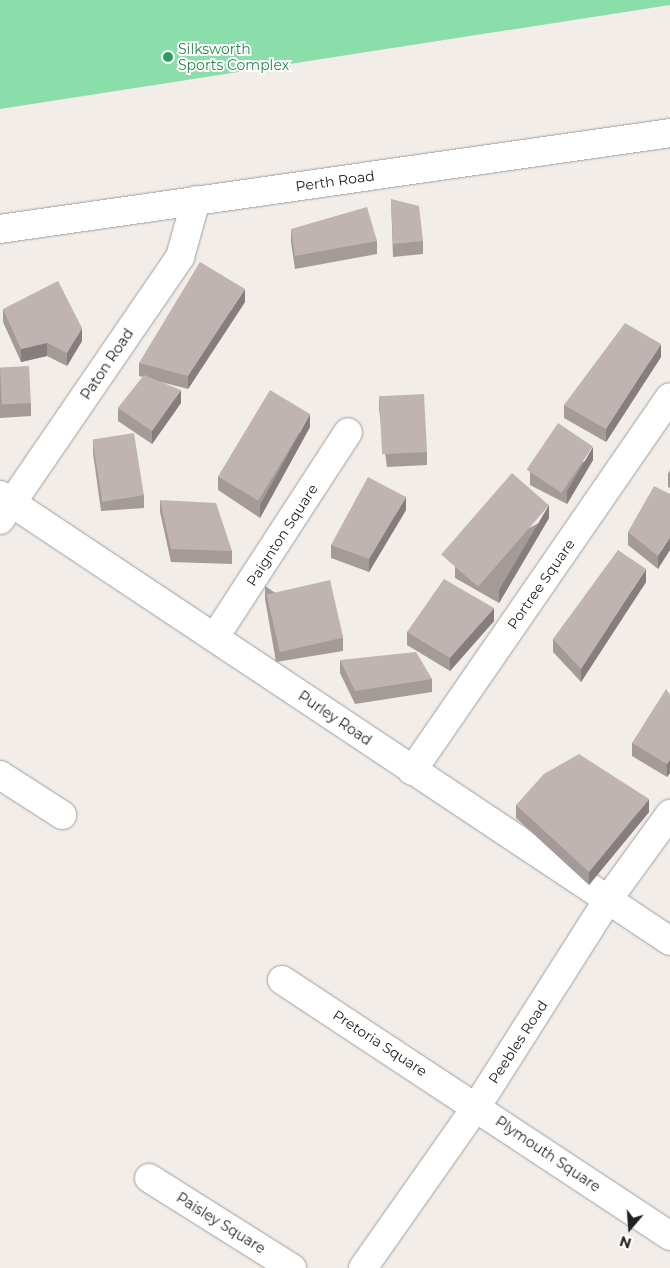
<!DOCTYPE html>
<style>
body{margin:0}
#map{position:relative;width:670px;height:1268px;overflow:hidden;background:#f2ede9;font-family:Montserrat,sans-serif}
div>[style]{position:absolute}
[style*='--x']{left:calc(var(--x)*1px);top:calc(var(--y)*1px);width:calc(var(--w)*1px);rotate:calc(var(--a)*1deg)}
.pitch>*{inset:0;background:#89deaa}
.roads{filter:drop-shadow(0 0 1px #9f9f9f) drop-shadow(0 0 1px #9f9f9f)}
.street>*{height:28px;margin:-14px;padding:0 14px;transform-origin:14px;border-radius:14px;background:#fff}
.wall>*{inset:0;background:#a49b99}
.shaded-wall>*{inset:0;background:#867e7d}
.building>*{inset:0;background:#bfb4b2;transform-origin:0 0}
.dots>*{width:14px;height:14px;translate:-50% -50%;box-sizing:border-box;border:2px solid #fff;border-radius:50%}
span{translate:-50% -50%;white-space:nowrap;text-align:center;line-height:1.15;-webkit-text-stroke:4px #fff;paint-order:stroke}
.leisure-label{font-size:14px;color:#27864d}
.left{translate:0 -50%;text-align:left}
.street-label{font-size:14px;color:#222}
.north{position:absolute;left:605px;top:1203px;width:50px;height:50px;-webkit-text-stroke:4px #fff;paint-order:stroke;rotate:198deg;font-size:14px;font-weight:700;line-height:20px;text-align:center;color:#222}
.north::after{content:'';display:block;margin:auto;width:18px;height:22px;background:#222;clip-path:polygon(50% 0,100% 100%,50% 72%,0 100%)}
</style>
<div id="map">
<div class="pitch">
<i style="clip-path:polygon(0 0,670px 0,670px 5px,0 109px)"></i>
</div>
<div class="roads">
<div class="street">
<i style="--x:0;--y:229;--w:677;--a:-8.15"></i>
<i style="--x:0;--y:495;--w:805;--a:33.65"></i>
<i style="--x:0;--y:520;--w:319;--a:-55.6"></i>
<i style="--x:180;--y:257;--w:59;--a:-74.3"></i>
<i style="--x:215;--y:637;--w:244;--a:-57"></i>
<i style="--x:412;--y:771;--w:454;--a:-55.4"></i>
<i style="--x:0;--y:775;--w:74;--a:32.8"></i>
<i style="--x:282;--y:980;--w:465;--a:33.4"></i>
<i style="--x:149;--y:1178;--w:169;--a:32.2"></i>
<i style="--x:363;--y:1268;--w:198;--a:-54.9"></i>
<i style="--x:477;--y:1106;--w:246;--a:-57.6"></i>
<i style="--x:609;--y:898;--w:104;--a:-54"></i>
</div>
</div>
<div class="wall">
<i style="clip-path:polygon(391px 199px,423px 241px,423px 254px,393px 257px)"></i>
<i style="clip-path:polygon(291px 229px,377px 241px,377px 254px,295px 269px,291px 242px)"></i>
<i style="clip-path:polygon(245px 302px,188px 389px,161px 382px,181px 403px,152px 444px,118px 421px,118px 408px,143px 377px,139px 376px,139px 363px)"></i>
<i style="clip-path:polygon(3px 309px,82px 341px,67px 366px,47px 356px,21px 362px,3px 322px)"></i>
<i style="clip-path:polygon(661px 357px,606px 442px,564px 418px,564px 405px)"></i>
<i style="clip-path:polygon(0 368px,31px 403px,31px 416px,0 418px)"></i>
<i style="clip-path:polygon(379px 396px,427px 452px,427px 465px,387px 467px,379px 409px)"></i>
<i style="clip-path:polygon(310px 427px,260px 518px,218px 490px,218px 477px)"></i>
<i style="clip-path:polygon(93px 440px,144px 495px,144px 508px,101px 511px,93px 453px)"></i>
<i style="clip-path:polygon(593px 460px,567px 504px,530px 485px,530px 472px)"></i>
<i style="clip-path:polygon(670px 470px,670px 488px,668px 487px,668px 474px)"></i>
<i style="clip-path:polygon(670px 494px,658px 569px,628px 545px,628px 532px)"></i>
<i style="clip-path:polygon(160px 500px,232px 551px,232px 564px,171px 562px,160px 512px)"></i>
<i style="clip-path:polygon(406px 510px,369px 572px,331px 558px,331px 545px)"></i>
<i style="clip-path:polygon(549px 518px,499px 603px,455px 578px,455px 565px)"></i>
<i style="clip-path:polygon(646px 582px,581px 682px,553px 652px,553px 639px)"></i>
<i style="clip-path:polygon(265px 586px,343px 638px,343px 651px,276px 662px,265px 599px)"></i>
<i style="clip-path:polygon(494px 621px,450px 671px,407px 645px,407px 632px)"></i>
<i style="clip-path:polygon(340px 660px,432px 679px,432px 692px,355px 704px,340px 673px)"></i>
<i style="clip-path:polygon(670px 695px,670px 773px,667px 777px,632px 756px,632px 743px)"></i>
<i style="clip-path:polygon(516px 805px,649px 812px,589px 885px,516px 818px)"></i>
</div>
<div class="shaded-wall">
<i style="clip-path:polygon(245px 289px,245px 302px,188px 389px,188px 376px)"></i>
<i style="clip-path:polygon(82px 328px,82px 341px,67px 366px,67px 353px)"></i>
<i style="clip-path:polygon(47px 343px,47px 356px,21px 362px,21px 349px)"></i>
<i style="clip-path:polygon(661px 344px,661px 357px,606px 442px,606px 429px)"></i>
<i style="clip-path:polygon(181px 390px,181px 403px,152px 444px,152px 431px)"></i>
<i style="clip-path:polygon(310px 414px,310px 427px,260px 518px,260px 505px)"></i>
<i style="clip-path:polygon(593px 447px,593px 460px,567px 504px,567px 491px)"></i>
<i style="clip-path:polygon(406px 497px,406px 510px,369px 572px,369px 559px)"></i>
<i style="clip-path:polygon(549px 505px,549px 518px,499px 603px,499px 590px)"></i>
<i style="clip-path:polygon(670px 537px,670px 550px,658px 569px,658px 556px)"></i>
<i style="clip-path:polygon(646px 569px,646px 582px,581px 682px,581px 669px)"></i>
<i style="clip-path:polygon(494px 608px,494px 621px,450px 671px,450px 658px)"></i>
<i style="clip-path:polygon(670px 760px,670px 773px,667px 777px,667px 764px)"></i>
<i style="clip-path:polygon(649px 799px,649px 812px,589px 885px,589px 872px)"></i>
</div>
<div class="building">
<i style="clip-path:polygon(391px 199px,419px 206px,423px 241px,393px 244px)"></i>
<i style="clip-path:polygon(367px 207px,377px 241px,295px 256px,291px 229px)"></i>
<i style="clip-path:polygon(200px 262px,245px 289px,188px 376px,139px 363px)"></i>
<i style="clip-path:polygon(58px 281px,82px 328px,67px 353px,47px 343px,21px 349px,3px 309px)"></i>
<i style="clip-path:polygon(625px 323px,661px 344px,606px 429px,564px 405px)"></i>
<i style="left:29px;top:366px;width:37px;height:29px;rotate:87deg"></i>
<i style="clip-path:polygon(144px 375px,181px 390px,152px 431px,118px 408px)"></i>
<i style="left:270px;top:390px;width:47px;height:101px;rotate:31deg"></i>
<i style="left:424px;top:394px;width:58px;height:45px;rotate:87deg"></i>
<i style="left:558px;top:423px;width:42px;height:56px;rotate:34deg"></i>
<i style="left:134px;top:433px;width:63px;height:42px;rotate:81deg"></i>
<i style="left:512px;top:473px;width:49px;height:108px;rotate:41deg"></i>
<i style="clip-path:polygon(368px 477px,406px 497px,369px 559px,331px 545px)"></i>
<i style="clip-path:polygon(654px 486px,670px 494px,670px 537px,658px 556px,628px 532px)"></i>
<i style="clip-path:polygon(160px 500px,216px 503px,232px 551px,171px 549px)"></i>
<i style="clip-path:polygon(618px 550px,646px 569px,581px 669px,553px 639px)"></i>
<i style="clip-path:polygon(444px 579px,494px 608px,450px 658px,407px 632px)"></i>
<i style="left:330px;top:580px;width:59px;height:65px;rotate:77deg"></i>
<i style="clip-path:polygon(416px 652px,432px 679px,355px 691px,340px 660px)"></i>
<i style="clip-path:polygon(666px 689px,670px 695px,670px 760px,667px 764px,632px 743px)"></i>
<i style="clip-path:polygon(579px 754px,649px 799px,589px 872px,516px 805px,544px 774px)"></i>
</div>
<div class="dots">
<i style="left:168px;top:57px;background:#2e9e5b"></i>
</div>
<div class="leisure-label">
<span class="left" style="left:178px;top:57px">Silksworth<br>Sports Complex</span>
</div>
<div class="street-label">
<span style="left:335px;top:181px;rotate:-8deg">Perth Road</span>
<span style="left:107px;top:364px;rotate:-56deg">Paton Road</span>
<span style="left:282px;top:535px;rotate:-57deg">Paignton Square</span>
<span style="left:541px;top:584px;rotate:-55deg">Portree Square</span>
<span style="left:335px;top:718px;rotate:34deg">Purley Road</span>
<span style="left:518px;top:1042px;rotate:-57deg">Peebles Road</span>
<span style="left:380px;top:1043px;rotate:33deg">Pretoria Square</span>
<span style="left:548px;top:1154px;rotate:34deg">Plymouth Square</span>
<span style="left:221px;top:1223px;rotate:32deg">Paisley Square</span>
</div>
<div class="north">N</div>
</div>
